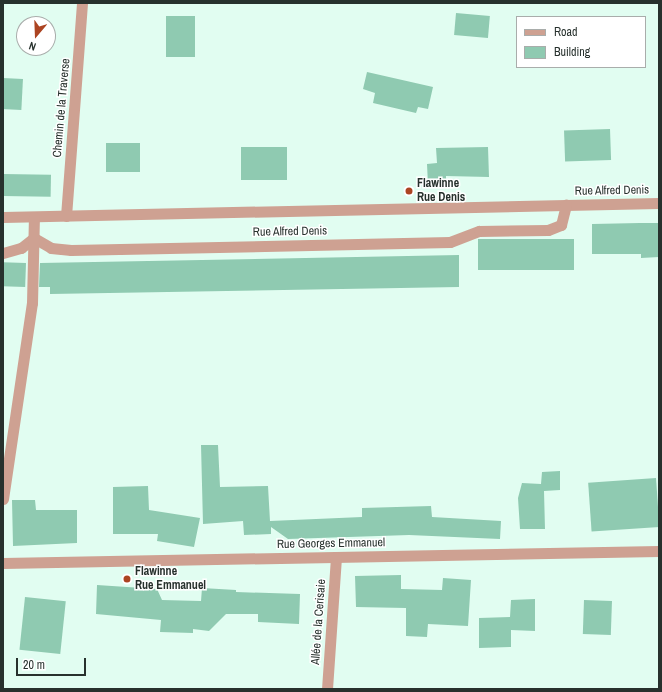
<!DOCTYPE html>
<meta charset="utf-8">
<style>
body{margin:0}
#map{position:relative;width:662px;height:692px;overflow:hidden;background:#e1fdf1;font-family:"Archivo Narrow",sans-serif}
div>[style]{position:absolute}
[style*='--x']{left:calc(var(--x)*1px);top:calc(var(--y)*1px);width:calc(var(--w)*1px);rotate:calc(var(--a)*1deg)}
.building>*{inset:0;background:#8fcab1;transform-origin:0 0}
.minor>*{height:11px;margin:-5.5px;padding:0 5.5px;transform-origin:5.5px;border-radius:5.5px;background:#cea192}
.dots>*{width:11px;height:11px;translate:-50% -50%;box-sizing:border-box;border:2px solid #fff;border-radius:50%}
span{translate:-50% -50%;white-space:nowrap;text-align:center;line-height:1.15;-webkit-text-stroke:3px #fff;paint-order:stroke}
.street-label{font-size:12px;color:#27312d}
.poi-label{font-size:12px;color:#27312d;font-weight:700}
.left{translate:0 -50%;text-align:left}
.frame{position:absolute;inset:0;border:4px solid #27312d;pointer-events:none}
.legend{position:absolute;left:516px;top:16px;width:130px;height:52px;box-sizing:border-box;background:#fff;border:1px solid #a9adab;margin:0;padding:5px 7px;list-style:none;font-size:12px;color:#27312d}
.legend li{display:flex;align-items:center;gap:8px;height:20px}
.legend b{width:20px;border:1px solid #a9adab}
.north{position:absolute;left:16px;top:16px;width:40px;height:40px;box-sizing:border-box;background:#fff;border:1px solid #a9adab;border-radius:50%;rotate:199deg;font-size:11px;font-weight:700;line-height:16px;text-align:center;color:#27312d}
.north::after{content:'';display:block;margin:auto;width:14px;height:18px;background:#ac4422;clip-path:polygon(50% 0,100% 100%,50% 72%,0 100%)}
.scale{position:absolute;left:16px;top:658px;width:70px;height:18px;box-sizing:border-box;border:2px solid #27312d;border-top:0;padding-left:5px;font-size:12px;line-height:14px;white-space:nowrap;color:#27312d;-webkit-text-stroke:3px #fff;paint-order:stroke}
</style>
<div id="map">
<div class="building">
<i style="left:456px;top:13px;width:34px;height:22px;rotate:5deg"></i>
<i style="left:166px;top:16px;width:29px;height:41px"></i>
<i style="clip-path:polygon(367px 72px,433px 87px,428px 109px,418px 107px,416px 113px,373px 103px,375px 93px,363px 89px)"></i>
<i style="left:3px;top:78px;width:20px;height:31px;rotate:3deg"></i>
<i style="left:610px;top:129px;width:31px;height:46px;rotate:88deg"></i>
<i style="left:106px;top:143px;width:34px;height:29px"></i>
<i style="left:287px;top:147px;width:33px;height:46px;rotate:90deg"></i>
<i style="clip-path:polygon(488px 147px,489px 177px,446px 176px,446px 184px,428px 185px,427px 164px,437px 163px,436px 148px)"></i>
<i style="left:3px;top:174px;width:48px;height:22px;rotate:1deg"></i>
<i style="clip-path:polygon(640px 223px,659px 223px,659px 257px,641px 258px,641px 254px,592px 254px,592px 224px)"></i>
<i style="left:574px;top:239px;width:31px;height:96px;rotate:90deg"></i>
<i style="clip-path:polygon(459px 255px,459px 287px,50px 294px,50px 287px,39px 287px,40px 263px)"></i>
<i style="left:26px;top:263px;width:24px;height:23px;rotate:92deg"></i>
<i style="clip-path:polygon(201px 445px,218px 445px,220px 487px,268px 486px,270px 521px,362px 517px,362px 508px,431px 506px,432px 517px,501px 521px,500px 539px,409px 535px,288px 539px,271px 527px,271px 534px,244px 535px,243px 521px,203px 524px)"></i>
<i style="clip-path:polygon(560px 471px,560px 490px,544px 491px,545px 529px,520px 529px,518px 498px,522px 483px,541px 484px,542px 472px)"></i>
<i style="left:656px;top:478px;width:49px;height:68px;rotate:86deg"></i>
<i style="clip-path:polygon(148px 486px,149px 510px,200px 518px,194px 547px,157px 541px,158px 534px,113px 534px,113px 487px)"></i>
<i style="clip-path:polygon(12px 500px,35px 500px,36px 510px,77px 510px,77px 543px,13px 546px)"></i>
<i style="clip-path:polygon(401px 575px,401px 589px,442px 590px,443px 578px,471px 580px,468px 626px,428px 624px,427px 637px,406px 636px,406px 608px,356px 607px,355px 576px)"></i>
<i style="clip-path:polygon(97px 585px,157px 589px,162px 600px,201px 601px,202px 588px,236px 590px,236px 592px,300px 594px,299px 624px,258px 622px,258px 614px,226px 614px,209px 631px,193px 629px,193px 633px,160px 632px,161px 620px,96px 614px)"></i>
<i style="left:25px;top:597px;width:41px;height:53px;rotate:6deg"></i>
<i style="clip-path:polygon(535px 599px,535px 631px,511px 630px,511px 647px,479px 648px,479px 618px,510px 617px,511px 600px)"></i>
<i style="left:584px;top:600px;width:28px;height:34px;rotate:2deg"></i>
</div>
<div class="minor">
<i style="--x:66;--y:216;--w:214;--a:-85.7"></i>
<i style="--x:3;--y:217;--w:656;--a:-1.22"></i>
<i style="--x:3;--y:253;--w:19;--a:-16"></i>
<i style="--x:21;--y:248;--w:16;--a:-38"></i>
<i style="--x:34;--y:238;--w:20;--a:30"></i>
<i style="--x:51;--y:248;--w:20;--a:6"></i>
<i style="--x:71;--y:250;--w:379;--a:-1.2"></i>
<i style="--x:450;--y:242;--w:31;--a:-21"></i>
<i style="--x:479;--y:231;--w:69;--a:-0.8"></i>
<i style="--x:548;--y:230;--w:14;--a:-21"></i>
<i style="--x:561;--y:225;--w:21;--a:-76"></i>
<i style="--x:3;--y:499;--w:198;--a:-81.6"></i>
<i style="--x:32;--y:303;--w:86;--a:-88.7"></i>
<i style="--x:3;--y:563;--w:656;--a:-1.05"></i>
<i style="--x:327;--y:689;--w:132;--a:-86.1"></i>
</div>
<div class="dots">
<i style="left:409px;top:191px;background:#ac4422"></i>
<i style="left:127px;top:579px;background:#ac4422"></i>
</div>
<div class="street-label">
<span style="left:62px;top:108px;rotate:-85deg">Chemin de la Traverse</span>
<span style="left:612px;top:191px;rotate:-1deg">Rue Alfred Denis</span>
<span style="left:290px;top:232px;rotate:-1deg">Rue Alfred Denis</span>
<span style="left:331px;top:544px;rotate:-1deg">Rue Georges Emmanuel</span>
<span style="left:319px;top:622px;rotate:-86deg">Allée de la Cerisaie</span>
</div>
<div class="poi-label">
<span class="left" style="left:417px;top:191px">Flawinne<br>Rue Denis</span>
<span class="left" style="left:135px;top:579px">Flawinne<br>Rue Emmanuel</span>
</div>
<div class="frame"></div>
<ul class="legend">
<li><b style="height:5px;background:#cea192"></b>Road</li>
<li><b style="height:11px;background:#8fcab1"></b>Building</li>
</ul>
<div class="north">N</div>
<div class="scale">20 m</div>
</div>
